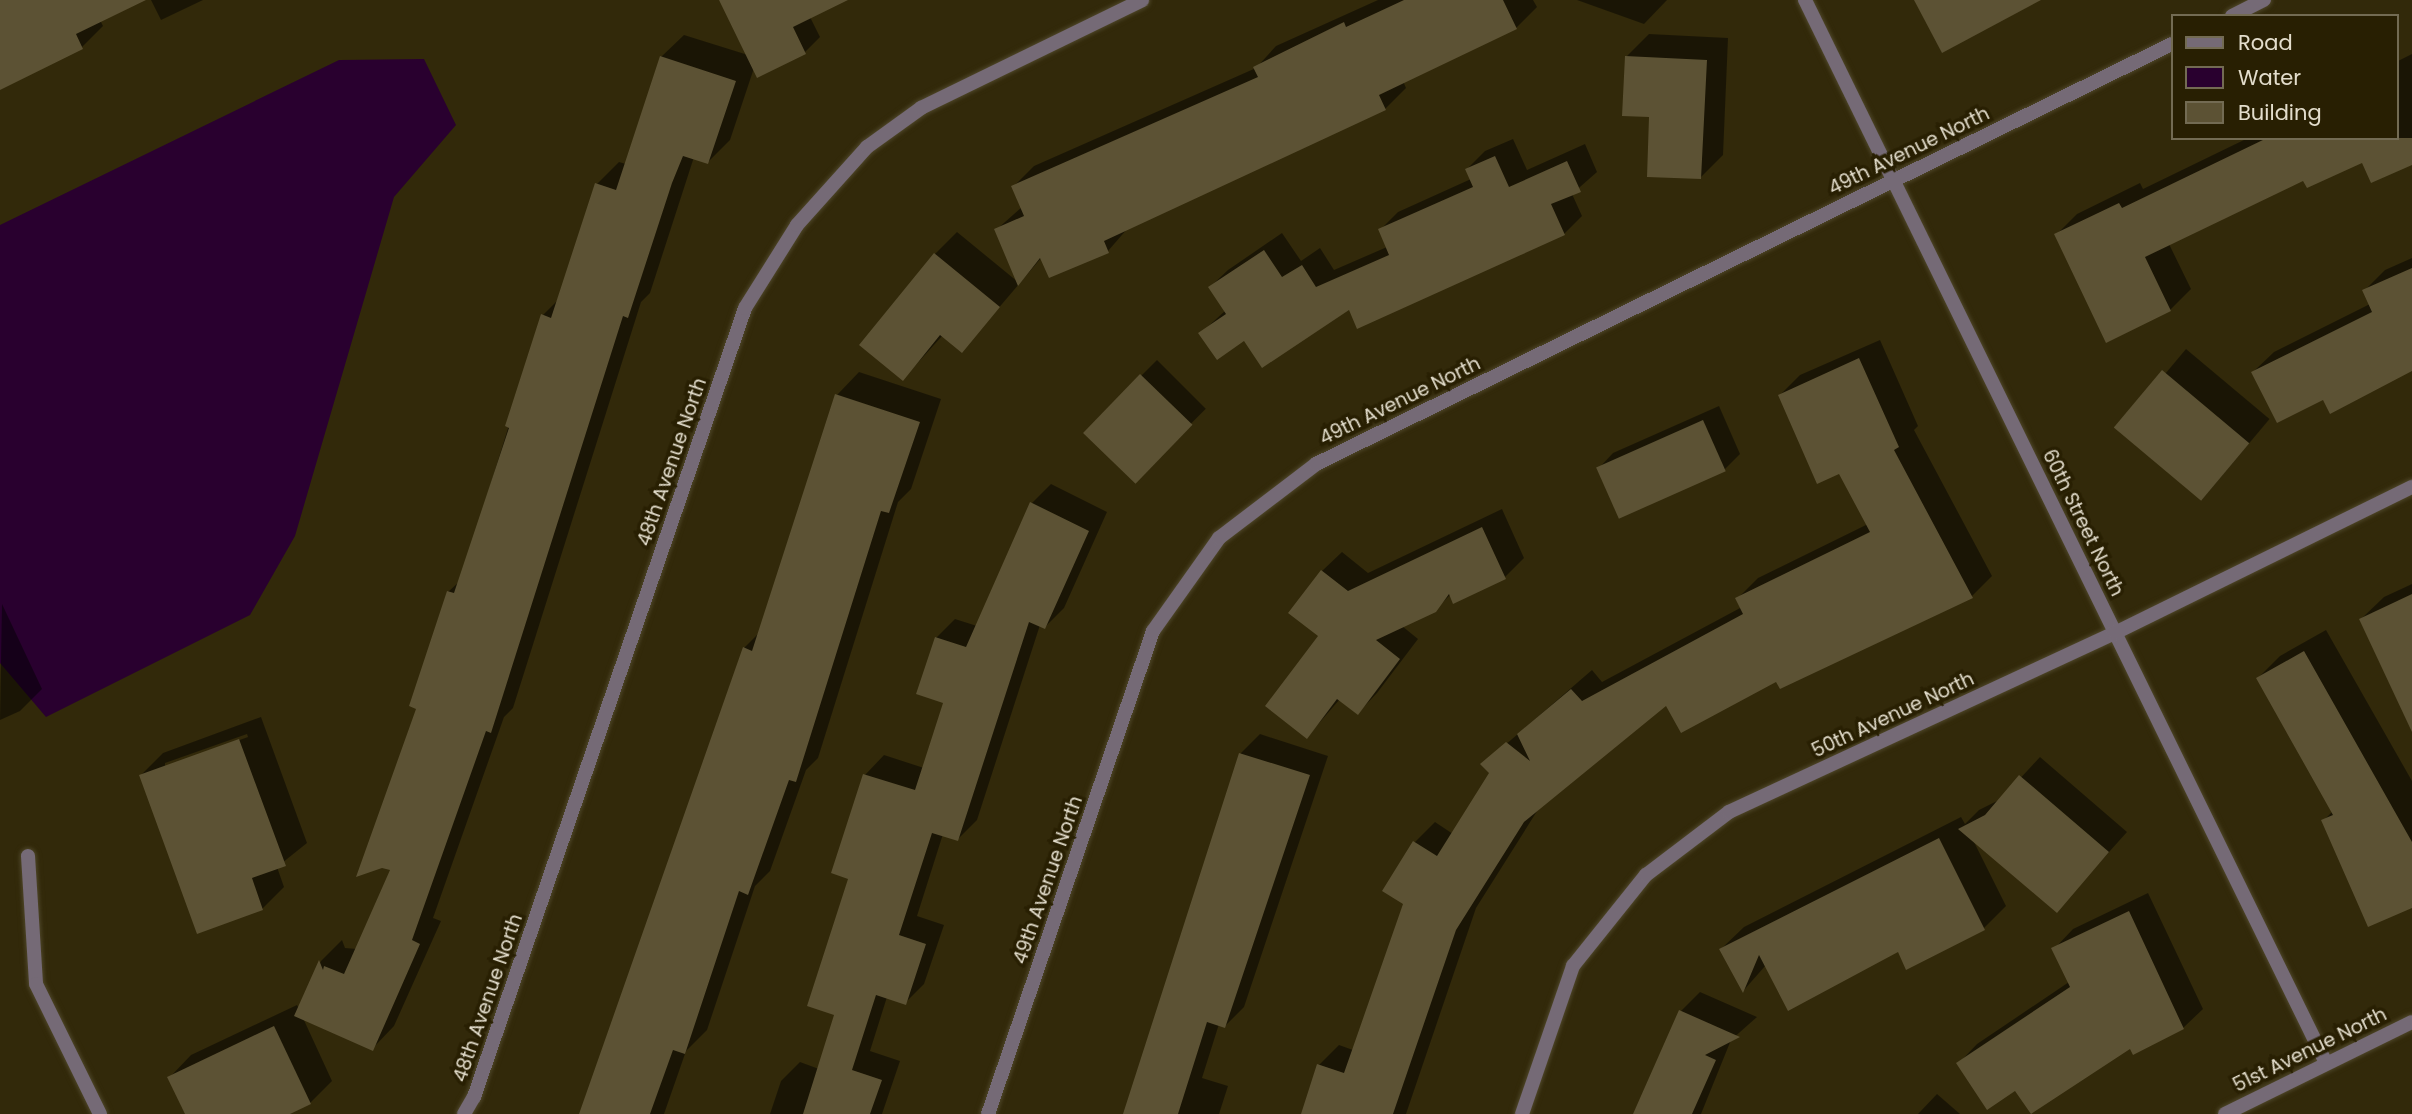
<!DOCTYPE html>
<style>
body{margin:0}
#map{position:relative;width:2412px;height:1114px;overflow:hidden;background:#32290a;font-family:Poppins,sans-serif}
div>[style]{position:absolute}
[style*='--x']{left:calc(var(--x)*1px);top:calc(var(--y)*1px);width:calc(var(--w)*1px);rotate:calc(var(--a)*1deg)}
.water>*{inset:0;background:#29002f}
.shadow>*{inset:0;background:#0007;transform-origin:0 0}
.building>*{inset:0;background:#5c5234;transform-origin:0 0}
.roads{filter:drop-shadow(0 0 2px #4e4629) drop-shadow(0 0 2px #4e4629)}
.street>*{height:14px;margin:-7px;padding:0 7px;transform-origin:7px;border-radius:7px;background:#756a76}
span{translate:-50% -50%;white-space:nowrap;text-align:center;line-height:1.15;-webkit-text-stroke:7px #281f02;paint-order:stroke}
.street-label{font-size:19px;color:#e3ddcc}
.legend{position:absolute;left:2171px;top:14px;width:228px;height:126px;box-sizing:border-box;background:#281f02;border:2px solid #736b53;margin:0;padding:9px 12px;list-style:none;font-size:21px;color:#e3ddcc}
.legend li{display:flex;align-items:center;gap:14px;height:35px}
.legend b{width:35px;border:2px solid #736b53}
</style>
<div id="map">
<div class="water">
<i style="clip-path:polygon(424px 59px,456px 125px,394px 197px,295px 536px,250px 615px,46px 717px,0 663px,0 225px,339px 60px)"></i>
</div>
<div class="shadow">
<i style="clip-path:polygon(0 0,142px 0,100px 20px,103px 26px,82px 47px,0 88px)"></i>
<i style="clip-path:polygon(151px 0,203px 0,161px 20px)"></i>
<i style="clip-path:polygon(721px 0,830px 0,810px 17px,820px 37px,805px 52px,754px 68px,730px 140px,708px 162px,694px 157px,650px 293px,641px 302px,513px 708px,504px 717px,433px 918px,441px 921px,394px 1026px,372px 1049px,303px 1018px,332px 1081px,310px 1103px,286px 1114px,187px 1114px,169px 1078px,191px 1055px,297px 1005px,299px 1009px,321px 961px,342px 940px,345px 948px,357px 949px,392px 869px,419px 707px,448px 592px,461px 580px,543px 315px,559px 299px,597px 184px,619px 162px,626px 164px,661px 57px,684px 35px,748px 55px)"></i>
<i style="clip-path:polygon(1378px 0,1533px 0,1537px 7px,1516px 28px,1403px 81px,1406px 88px,1385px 109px,1128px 228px,1108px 251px,1042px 257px,962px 351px,943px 335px,903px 379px,935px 254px,957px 232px,1018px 282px,996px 230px,1022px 207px,1013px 187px,1034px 166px,1256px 68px,1276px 46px)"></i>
<i style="clip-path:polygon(1577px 0,1667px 0,1644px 24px)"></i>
<i style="clip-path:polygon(1649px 34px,1728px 38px,1723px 155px,1701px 177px,1651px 115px,1627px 56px)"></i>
<i style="clip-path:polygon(2412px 54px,2412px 163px,2363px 160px,2304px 179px,2169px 244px,2191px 289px,2170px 310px,2056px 235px,2077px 214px,2140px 183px,2143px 189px,2248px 138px,2396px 138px,2396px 62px)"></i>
<i style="clip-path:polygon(1513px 139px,1527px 170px,1585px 144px,1597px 172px,1572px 194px,1582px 216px,1564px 234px,1245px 338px,1201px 333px,1226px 310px,1210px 287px,1228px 270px,1282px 233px,1301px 261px,1320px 248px,1334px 270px,1387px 247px,1380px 230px,1398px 212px,1471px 179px,1467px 169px,1485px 151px)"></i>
<i style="clip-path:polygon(2412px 258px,2412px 369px,2331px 412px,2324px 398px,2253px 372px,2274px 352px,2370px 304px,2364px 291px,2385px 270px)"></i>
<i style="clip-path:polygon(1880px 340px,1918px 426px,1914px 430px,1992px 576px,1972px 596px,1781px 686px,1777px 679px,1666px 703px,1539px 808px,1476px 908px,1406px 1114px,1303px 1114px,1319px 1065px,1339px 1045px,1353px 1050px,1405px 903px,1384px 890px,1415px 842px,1435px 822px,1453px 834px,1491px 773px,1483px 764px,1592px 670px,1602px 682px,1742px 607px,1738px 598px,1758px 578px,1868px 524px,1839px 472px,1780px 395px,1800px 375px)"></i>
<i style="left:2186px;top:349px;width:109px;height:105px;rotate:40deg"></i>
<i style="left:1157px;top:360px;width:69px;height:102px;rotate:45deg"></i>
<i style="clip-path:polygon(859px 372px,941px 399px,911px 489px,898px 502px,818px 758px,806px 770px,770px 871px,755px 886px,707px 1030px,686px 1051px,664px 1114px,580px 1114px,744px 648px,760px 632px,837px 395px)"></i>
<i style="clip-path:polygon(1719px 406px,1740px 454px,1725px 469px,1598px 469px,1613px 453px)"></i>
<i style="clip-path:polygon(1051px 484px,1107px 512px,1064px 608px,1045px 627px,1040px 625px,977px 820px,958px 839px,943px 834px,917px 916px,944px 925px,924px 984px,905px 1003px,887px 997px,870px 1051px,900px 1061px,882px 1114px,770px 1114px,781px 1081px,800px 1062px,819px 1069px,836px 1014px,851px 878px,833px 872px,865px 775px,884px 755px,924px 768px,945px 701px,936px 638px,955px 619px,977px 626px,1032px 503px)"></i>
<i style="clip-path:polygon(1502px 509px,1524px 558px,1505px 577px,1451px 594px,1435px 610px,1402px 626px,1418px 639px,1377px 693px,1358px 713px,1340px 699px,1307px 737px,1320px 636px,1322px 571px,1342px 552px,1368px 573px)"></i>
<i style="clip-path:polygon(2412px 584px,2412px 708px,2361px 619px,2384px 597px)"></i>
<i style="clip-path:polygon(2px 604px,42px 689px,20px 711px,0 720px)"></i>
<i style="clip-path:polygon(2326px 630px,2412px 781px,2412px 906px,2323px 821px,2333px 811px,2258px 678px,2280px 656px)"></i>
<i style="clip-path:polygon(evenodd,261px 717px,307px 843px,277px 867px,284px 887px,262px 909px,141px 775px,163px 753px,261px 717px,247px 734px,248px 737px,165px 767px,165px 763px,247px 734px)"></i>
<i style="clip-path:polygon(1260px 734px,1328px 756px,1244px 1007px,1225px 1026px,1219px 1024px,1202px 1078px,1228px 1086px,1219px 1114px,1126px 1114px,1241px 753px)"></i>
<i style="clip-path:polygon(2040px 757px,2127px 832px,2057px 910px,1972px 838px,2006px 906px,1984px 928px,1907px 967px,1898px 950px,1766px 965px,1744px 990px,1721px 949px,1744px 927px,1961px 817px,1965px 824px,1979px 810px,2001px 799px)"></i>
<i style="clip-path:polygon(2148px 893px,2203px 1009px,2183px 1028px,2015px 1088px,1958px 1064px,1977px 1044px,2069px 982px,2054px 949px,2073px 929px)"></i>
<i style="clip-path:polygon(1700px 992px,1757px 1017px,1731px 1040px,1701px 1114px,1635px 1114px,1681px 1011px)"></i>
<i style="clip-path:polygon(1937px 1094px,1960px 1114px,1918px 1114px)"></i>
</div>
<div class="building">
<i style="clip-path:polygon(0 0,146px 0,76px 34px,83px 49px,0 90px)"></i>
<i style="clip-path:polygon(719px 0,848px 0,793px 27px,806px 54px,757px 78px)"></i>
<i style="clip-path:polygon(1404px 0,1503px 0,1517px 29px,1379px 95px,1386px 110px,1104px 241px,1109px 253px,1049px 278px,1040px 258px,1018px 286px,994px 229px,1024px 216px,1011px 186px,1258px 77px,1253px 67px,1344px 22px,1346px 27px)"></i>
<i style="clip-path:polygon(1914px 0,2041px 0,1942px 53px)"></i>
<i style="clip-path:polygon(660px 56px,736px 81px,708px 164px,683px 156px,672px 183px,628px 318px,623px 316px,491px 733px,486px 731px,412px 940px,420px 944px,373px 1051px,294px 1016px,319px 960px,323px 970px,324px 966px,344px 974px,390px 870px,382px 868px,356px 877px,416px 709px,409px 706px,447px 591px,454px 593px,509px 428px,505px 426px,541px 314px,551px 318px,595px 183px,616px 190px)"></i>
<i style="clip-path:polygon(1625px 56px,1707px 60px,1701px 179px,1647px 177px,1649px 117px,1622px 116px)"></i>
<i style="clip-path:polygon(2267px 138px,2412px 138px,2412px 165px,2371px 183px,2362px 163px,2307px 188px,2303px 181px,2145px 257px,2171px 311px,2106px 343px,2054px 234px,2119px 203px,2122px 208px)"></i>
<i style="clip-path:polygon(1495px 156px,1509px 187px,1567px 161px,1581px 192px,1551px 204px,1565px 235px,1357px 329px,1349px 310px,1262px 368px,1244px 341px,1217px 360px,1198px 333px,1226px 314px,1208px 287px,1264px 250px,1282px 277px,1302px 265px,1316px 287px,1389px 255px,1378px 229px,1473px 187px,1465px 169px)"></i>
<i style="clip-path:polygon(934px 253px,1000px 307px,962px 353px,940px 335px,903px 381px,859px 345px)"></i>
<i style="clip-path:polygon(2412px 268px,2412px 371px,2330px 414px,2323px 400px,2277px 423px,2251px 372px,2372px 312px,2362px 290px)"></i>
<i style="clip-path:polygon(1859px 358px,1899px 447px,1894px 450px,1973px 598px,1780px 689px,1776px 682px,1681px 733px,1666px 706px,1524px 822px,1456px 930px,1393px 1114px,1301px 1114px,1317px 1064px,1344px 1073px,1403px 904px,1382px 891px,1413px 841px,1437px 856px,1489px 773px,1480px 764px,1506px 742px,1530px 761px,1517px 734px,1571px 689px,1582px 701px,1743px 614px,1735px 598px,1870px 532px,1839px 474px,1817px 484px,1778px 395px)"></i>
<i style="left:2162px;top:370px;width:114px;height:75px;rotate:40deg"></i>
<i style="left:1140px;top:374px;width:73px;height:82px;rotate:44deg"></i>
<i style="clip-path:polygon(835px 394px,920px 422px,889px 513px,881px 511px,796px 782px,789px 780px,748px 895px,739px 891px,685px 1054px,673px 1050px,650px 1114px,579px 1114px,743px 647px,752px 651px)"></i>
<i style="left:1703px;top:420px;width:56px;height:117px;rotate:66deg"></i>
<i style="clip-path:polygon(1030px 502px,1089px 531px,1045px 629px,1029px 622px,958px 841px,932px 833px,899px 935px,926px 944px,906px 1005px,876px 995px,852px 1070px,882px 1080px,870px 1114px,803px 1114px,834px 1015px,807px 1006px,848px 879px,831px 873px,863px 774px,915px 790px,943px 703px,916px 694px,935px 637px,966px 647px)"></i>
<i style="clip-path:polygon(1482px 527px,1506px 579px,1453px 604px,1449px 594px,1436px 612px,1376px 640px,1400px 659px,1358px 715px,1337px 699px,1307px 739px,1265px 706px,1318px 636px,1288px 613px,1321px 570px,1348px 591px)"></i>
<i style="clip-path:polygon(2412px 594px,2412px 732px,2359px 619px)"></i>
<i style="clip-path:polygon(2304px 651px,2412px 842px,2412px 908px,2368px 927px,2321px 820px,2333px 815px,2256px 678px)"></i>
<i style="clip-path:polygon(239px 739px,286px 866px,252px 878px,263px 910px,197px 934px,139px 775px)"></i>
<i style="clip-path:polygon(1239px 753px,1310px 775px,1225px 1028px,1207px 1022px,1178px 1114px,1123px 1114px)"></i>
<i style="clip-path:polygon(2019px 775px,2109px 852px,2057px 913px,1958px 829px,1985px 815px)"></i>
<i style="clip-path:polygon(1939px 838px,1985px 930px,1906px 970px,1898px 952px,1788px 1011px,1759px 955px,1743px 993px,1719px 949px)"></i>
<i style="clip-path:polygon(2129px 911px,2184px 1029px,2133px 1055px,2130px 1049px,2031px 1114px,2015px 1091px,1987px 1110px,1956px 1063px,2070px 987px,2051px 948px)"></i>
<i style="clip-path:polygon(1679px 1010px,1740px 1037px,1705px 1055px,1716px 1060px,1692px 1114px,1633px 1114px)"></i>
<i style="clip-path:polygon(274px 1026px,311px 1104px,290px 1114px,185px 1114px,167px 1077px)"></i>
</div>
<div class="roads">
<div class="street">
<i style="--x:1805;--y:0;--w:1184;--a:63.89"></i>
<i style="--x:2232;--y:16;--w:36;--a:-27"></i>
<i style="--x:28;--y:856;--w:128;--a:86.4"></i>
<i style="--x:36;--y:984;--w:145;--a:63.8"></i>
<i style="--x:464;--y:1114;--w:20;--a:-60"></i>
<i style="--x:474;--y:1097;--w:834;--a:-71.04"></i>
<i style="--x:745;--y:308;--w:98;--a:-57.9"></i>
<i style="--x:797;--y:225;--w:105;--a:-48.1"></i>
<i style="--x:867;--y:147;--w:67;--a:-35.8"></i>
<i style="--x:921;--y:108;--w:246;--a:-26"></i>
<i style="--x:988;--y:1114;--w:510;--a:-71.14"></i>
<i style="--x:1153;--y:631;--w:114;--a:-54.6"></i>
<i style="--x:1219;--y:538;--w:122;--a:-37.3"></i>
<i style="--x:1316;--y:464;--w:953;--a:-26.14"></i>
<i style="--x:1522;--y:1114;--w:157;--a:-71"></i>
<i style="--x:1573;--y:966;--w:117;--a:-51.3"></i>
<i style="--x:1646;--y:875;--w:104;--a:-37.2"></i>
<i style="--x:1729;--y:812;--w:425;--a:-24.9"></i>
<i style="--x:2115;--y:633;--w:331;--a:-26.2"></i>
<i style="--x:2225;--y:1114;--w:208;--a:-26.2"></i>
</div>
</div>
<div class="street-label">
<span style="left:1909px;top:151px;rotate:-26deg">49th Avenue North</span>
<span style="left:1400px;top:401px;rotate:-26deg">49th Avenue North</span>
<span style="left:672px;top:462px;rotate:-71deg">48th Avenue North</span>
<span style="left:2083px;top:523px;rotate:64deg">60th Street North</span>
<span style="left:1893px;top:715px;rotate:-25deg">50th Avenue North</span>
<span style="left:1048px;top:880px;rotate:-71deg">49th Avenue North</span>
<span style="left:488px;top:998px;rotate:-71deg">48th Avenue North</span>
<span style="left:2310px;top:1050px;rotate:-26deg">51st Avenue North</span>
</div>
<ul class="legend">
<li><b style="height:9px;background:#756a76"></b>Road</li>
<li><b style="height:19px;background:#29002f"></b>Water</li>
<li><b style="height:19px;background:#5c5234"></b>Building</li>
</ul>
</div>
